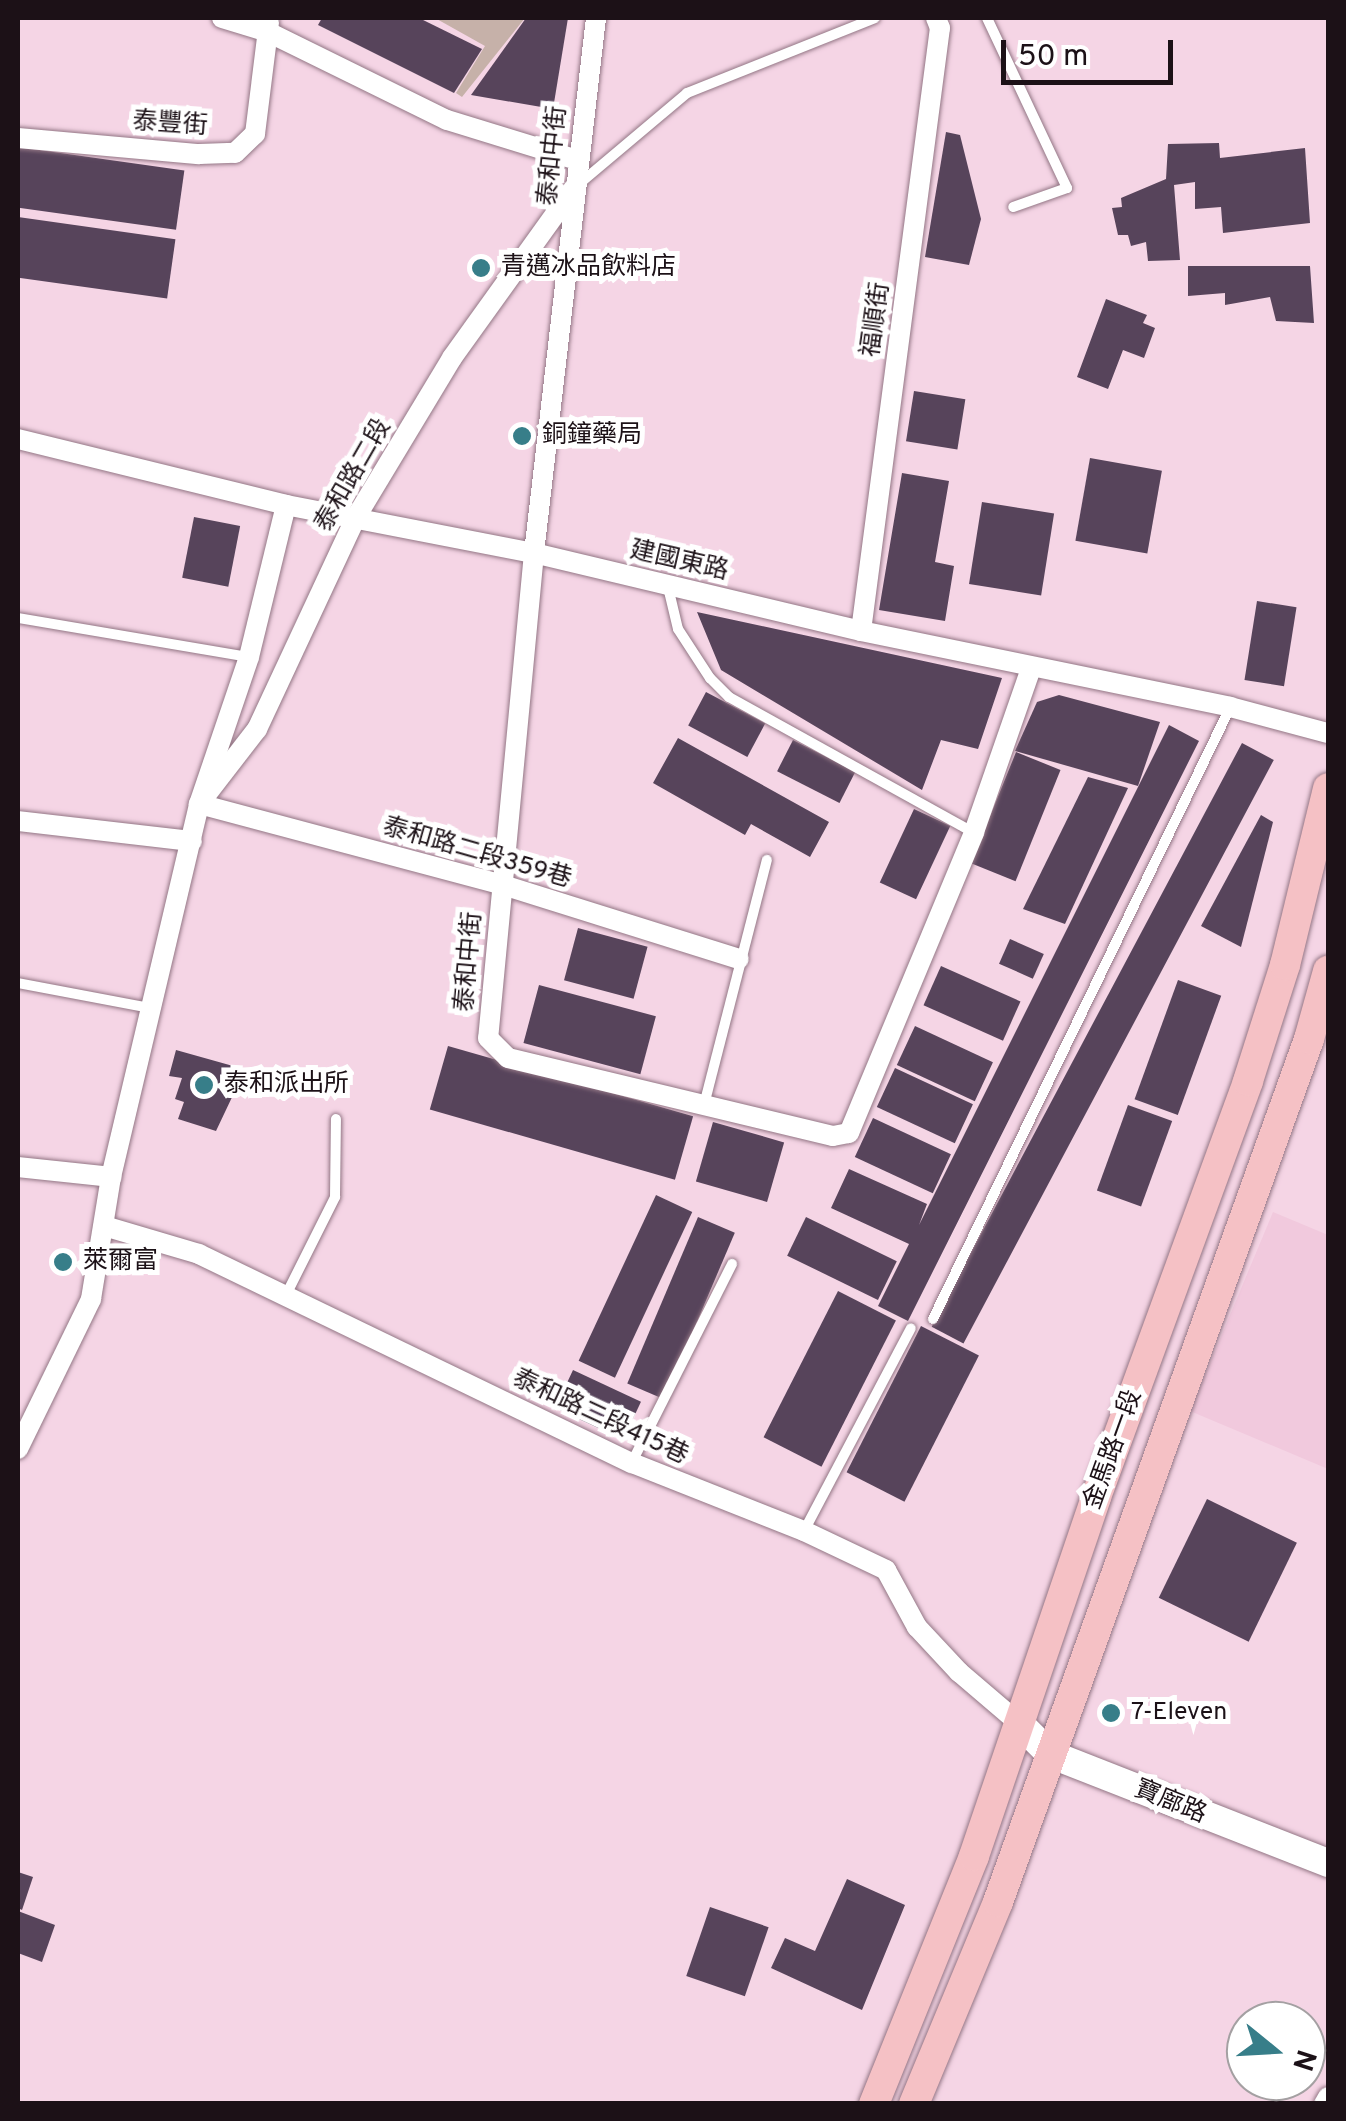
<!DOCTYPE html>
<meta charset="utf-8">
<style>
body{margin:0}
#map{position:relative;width:1346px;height:2121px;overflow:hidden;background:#f5d5e5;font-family:Overpass,"Noto Sans TC",sans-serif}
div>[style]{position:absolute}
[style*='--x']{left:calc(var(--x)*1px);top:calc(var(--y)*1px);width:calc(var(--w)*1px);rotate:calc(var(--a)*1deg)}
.built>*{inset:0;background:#f1c9dd}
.green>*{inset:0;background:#c6b1a9}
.building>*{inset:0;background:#57445b;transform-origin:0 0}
.roads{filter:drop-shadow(0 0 2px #937685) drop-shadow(0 0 2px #937685)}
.lane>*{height:10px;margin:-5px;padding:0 5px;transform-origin:5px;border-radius:5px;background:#fff}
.street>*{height:20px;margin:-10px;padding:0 10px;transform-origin:10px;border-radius:10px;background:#fff}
.secondary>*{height:28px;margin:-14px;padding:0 14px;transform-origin:14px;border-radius:14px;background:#fff}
.primary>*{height:30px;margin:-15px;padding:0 15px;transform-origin:15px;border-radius:15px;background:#f5c1c5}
.dots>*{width:28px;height:28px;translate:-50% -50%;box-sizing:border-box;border:5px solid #fff;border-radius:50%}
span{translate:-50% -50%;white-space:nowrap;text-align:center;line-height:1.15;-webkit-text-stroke:10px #fff;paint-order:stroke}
.street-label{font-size:25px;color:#1c1117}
.poi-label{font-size:25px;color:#1c1117}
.left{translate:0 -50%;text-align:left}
.frame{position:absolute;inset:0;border:20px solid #1c1117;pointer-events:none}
.north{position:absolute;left:1226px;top:2001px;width:100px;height:100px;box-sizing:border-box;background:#fff;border:2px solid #a4a0a2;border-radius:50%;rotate:108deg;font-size:28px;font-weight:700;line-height:40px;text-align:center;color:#1c1117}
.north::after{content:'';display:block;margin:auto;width:35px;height:45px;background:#377e89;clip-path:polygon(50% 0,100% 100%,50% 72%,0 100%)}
.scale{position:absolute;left:1001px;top:40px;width:172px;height:45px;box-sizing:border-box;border:5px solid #1c1117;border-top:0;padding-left:12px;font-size:30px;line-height:35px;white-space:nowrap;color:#1c1117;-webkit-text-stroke:8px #fff;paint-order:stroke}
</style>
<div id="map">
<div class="built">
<i style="clip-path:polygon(1273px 1212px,1328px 1235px,1328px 1469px,1190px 1411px)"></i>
</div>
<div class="green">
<i style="clip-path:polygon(435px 18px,525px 18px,462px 97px,456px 93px,485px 46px)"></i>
</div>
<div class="building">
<i style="clip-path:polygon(322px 18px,419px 18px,482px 49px,454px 93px,318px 25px)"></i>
<i style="clip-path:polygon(526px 18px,568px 18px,553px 109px,471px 95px)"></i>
<i style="clip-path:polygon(946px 132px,960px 135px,981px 219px,969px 265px,925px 257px)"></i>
<i style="clip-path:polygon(1219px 143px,1220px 158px,1305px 148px,1310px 223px,1223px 233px,1221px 207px,1195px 209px,1195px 182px,1174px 185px,1180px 260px,1148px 261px,1146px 242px,1131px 246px,1128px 235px,1118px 235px,1112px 208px,1122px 207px,1121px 198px,1166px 179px,1168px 144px)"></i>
<i style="left:18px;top:147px;width:168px;height:60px;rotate:8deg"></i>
<i style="left:18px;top:217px;width:159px;height:60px;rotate:8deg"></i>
<i style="clip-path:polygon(1188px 266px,1310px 266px,1314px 323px,1276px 321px,1270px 297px,1225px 305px,1225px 293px,1188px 296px)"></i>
<i style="clip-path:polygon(1106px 299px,1147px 315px,1143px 323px,1155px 328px,1144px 358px,1123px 350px,1108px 389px,1077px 377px)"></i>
<i style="left:914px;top:391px;width:52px;height:51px;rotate:9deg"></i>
<i style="left:1090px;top:458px;width:73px;height:84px;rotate:10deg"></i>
<i style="clip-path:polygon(902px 473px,949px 481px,935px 562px,954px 566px,945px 621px,879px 610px)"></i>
<i style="left:982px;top:502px;width:73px;height:83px;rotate:9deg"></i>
<i style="left:194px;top:517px;width:47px;height:62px;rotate:11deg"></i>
<i style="left:1257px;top:601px;width:40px;height:80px;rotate:9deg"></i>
<i style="clip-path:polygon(697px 612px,1002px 678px,978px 749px,941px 740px,922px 790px,721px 670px)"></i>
<i style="left:706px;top:692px;width:67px;height:38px;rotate:28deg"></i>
<i style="clip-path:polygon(1059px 695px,1160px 722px,1138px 786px,1015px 751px,1037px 702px)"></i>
<i style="clip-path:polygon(1169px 725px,1199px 741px,908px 1321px,878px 1306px,909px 1244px,831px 1208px,849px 1169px,927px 1204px,919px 1225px)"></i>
<i style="clip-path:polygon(678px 738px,829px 822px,810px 857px,751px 824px,745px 835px,653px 783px)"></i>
<i style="left:793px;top:740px;width:70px;height:35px;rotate:27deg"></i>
<i style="left:1242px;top:743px;width:36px;height:661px;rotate:28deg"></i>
<i style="left:1016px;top:752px;width:48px;height:120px;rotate:22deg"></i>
<i style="clip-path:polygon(1088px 777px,1128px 788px,1065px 924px,1023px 909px)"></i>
<i style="left:914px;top:809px;width:40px;height:81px;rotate:25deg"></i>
<i style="clip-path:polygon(1261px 815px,1273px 822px,1241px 947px,1201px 926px)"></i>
<i style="left:578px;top:928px;width:72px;height:54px;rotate:15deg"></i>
<i style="left:1010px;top:939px;width:37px;height:27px;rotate:24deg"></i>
<i style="left:941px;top:966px;width:87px;height:43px;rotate:24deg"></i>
<i style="left:1178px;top:980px;width:46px;height:127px;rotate:20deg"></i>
<i style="left:539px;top:985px;width:121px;height:60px;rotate:15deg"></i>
<i style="left:915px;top:1026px;width:86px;height:43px;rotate:25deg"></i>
<i style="left:448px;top:1046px;width:255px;height:66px;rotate:16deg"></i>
<i style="clip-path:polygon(176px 1050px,233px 1066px,227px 1091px,234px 1093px,216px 1131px,178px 1119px,184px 1102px,175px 1099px,182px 1078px,169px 1076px)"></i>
<i style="left:895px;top:1068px;width:86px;height:43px;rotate:25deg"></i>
<i style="left:1128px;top:1105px;width:47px;height:91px;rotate:20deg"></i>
<i style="left:873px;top:1118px;width:86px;height:43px;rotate:25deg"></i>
<i style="left:713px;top:1122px;width:74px;height:62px;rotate:16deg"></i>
<i style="left:656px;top:1195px;width:40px;height:183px;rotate:25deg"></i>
<i style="left:698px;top:1217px;width:40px;height:181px;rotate:23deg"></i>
<i style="left:806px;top:1217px;width:101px;height:43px;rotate:26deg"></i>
<i style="left:838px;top:1291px;width:65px;height:164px;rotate:27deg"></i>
<i style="left:921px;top:1326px;width:65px;height:164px;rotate:27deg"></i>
<i style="left:573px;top:1370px;width:75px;height:42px;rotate:25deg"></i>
<i style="left:1207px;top:1499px;width:100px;height:110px;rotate:26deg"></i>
<i style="clip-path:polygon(18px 1872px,33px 1877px,22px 1910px,18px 1908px)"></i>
<i style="clip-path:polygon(847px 1879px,905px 1905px,862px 2010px,771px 1968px,785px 1938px,815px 1951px)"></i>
<i style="left:710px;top:1907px;width:62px;height:73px;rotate:19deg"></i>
<i style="clip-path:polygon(18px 1911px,55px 1925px,42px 1962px,18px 1953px)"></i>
</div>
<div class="roads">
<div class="lane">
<i style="--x:987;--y:18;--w:188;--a:64.8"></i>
<i style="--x:1067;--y:188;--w:57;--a:160.6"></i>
<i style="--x:579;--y:184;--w:141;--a:-40.1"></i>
<i style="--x:687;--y:93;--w:202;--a:-21.7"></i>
<i style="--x:668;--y:587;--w:43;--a:76.6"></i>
<i style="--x:678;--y:629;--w:59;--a:56.9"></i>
<i style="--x:710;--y:678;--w:27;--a:45"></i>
<i style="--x:729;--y:697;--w:279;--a:29"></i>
<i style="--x:18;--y:618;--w:234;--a:9.6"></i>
<i style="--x:18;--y:983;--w:134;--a:10.7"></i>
<i style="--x:704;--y:1105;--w:253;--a:-75.6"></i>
<i style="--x:286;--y:1295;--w:110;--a:-63.4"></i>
<i style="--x:335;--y:1197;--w:78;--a:-89.3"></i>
<i style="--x:933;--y:1319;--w:679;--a:-64.08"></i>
<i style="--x:632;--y:1462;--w:222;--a:-63.2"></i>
<i style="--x:804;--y:1531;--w:229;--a:-62.2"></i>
</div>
<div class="street">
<i style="--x:222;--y:18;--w:48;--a:16.9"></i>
<i style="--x:268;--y:32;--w:199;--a:26.2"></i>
<i style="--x:447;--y:120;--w:136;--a:17.1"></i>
<i style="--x:596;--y:18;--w:539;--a:96.61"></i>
<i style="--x:534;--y:553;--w:487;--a:95.4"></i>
<i style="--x:488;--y:1038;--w:28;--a:45"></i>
<i style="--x:508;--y:1058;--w:334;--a:13.5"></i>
<i style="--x:833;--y:1136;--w:16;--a:-11"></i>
<i style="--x:849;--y:1133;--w:326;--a:-67.4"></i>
<i style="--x:974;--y:832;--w:174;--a:-70.8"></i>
<i style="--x:18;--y:138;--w:182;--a:5.1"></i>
<i style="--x:199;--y:154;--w:36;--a:-2"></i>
<i style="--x:235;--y:153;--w:28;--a:-44"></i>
<i style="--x:255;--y:134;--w:113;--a:-82.9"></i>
<i style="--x:574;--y:188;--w:209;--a:125.7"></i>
<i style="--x:452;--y:358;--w:186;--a:121.1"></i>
<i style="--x:356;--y:517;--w:234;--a:115"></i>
<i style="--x:257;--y:729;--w:95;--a:127.7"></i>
<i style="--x:199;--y:804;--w:315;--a:14.9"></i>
<i style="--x:503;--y:885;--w:247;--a:17.4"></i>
<i style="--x:18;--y:439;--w:276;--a:13.8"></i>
<i style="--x:286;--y:505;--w:253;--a:11"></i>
<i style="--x:534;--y:553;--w:336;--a:13.4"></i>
<i style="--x:861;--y:631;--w:377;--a:11.6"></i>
<i style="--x:1230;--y:707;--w:101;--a:14.9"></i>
<i style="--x:861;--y:631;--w:608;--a:-82.54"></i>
<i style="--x:940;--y:28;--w:11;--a:-112"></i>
<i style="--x:18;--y:821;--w:175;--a:6.6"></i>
<i style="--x:18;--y:1167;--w:94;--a:6.1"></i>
<i style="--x:104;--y:1226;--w:99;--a:16.4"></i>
<i style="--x:199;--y:1254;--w:481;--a:25.8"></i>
<i style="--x:632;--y:1463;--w:185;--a:21.6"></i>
<i style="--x:804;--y:1531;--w:91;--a:25.4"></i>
<i style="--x:886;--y:1570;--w:65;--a:61.5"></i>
<i style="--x:917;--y:1627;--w:62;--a:47"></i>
<i style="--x:959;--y:1672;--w:82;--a:40.5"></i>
<i style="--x:18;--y:1449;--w:167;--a:-64"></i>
<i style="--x:91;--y:1299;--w:124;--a:-80.7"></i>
<i style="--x:111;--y:1177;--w:383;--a:-76.7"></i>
<i style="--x:199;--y:804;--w:155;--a:-71.2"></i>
<i style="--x:249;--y:657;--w:156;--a:-76.3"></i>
<i style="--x:1324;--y:2104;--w:8;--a:-60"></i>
</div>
<div class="secondary">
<i style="--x:1021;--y:1725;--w:41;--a:45"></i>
<i style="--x:1050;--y:1754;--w:299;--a:21.4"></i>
</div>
<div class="primary">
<i style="--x:874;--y:2104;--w:267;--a:-68"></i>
<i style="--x:974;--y:1856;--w:379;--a:-71.2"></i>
<i style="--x:1096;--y:1497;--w:443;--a:-69.9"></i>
<i style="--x:1248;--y:1081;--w:122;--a:-72.3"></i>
<i style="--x:1285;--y:965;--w:182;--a:-76.3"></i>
<i style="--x:914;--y:2104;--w:219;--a:-67.4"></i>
<i style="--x:998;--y:1902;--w:917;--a:-70.18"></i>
<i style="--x:1309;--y:1039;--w:71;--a:-74.4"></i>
</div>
</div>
<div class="dots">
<i style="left:481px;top:268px;background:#377e89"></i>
<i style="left:522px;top:436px;background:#377e89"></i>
<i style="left:204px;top:1085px;background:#377e89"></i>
<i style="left:63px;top:1262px;background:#377e89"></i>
<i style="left:1111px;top:1713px;background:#377e89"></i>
</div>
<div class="street-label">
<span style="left:170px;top:125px;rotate:4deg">泰豐街</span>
<span style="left:554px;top:156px;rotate:-84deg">泰和中街</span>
<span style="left:877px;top:320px;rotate:-82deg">福順街</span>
<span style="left:354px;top:476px;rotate:-60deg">泰和路二段</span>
<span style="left:679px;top:562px;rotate:13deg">建國東路</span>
<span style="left:477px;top:854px;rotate:16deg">泰和路二段359巷</span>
<span style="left:470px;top:962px;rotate:-85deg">泰和中街</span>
<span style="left:600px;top:1418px;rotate:25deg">泰和路二段415巷</span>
<span style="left:1114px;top:1450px;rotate:-70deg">金馬路一段</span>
<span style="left:1170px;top:1803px;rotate:22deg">寶廍路</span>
</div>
<div class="poi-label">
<span class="left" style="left:501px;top:268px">青邁冰品飲料店</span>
<span class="left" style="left:542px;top:436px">銅鐘藥局</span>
<span class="left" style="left:224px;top:1085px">泰和派出所</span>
<span class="left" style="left:83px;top:1262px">萊爾富</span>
<span class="left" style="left:1131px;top:1713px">7-Eleven</span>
</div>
<div class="frame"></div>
<div class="north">N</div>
<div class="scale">50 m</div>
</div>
